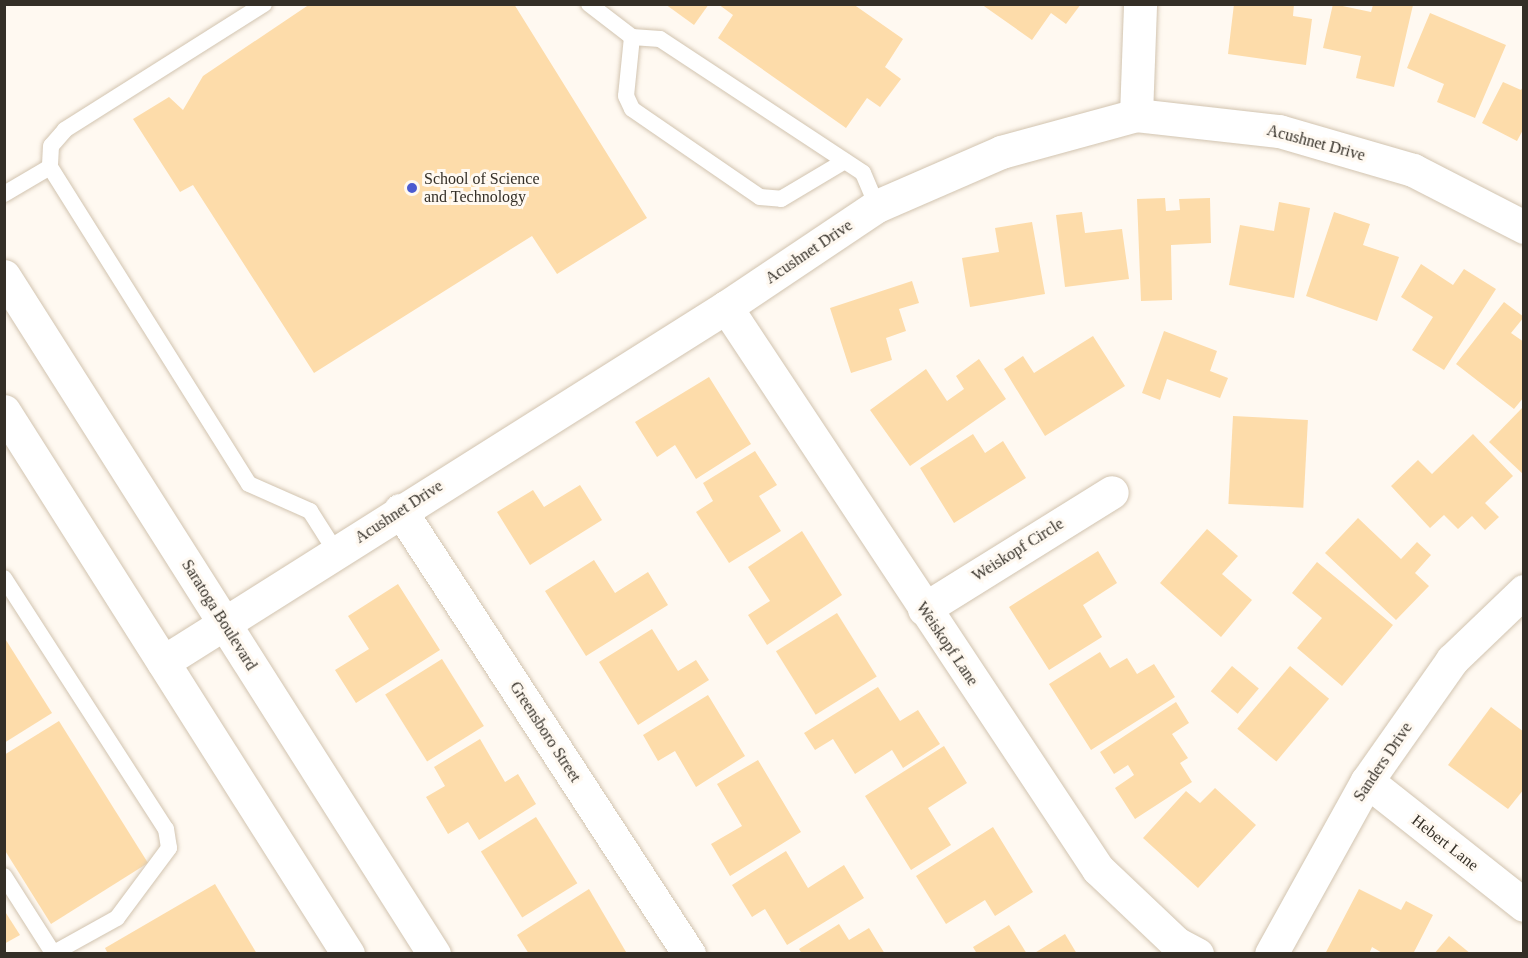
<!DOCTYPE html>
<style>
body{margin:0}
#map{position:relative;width:1528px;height:958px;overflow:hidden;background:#fff9f1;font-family:Georgia,serif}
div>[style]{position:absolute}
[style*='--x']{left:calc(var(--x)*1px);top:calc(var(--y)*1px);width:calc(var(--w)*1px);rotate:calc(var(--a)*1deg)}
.building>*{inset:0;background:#fddcaa;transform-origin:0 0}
.roads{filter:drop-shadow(0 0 2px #d2c4b0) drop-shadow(0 0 2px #d2c4b0)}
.service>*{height:16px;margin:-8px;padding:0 8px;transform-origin:8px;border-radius:8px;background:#fff}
.minor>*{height:33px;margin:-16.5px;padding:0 16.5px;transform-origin:16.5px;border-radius:16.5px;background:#fff}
.tertiary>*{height:33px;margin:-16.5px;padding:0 16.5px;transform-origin:16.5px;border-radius:16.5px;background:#fff}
.secondary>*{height:33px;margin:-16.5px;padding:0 16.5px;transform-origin:16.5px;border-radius:16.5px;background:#fff}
.dots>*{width:16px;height:16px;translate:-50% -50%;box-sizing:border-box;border:3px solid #fff9f1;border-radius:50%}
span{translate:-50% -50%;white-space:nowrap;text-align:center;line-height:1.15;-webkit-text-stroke:6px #fff9f1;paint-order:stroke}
.street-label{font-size:16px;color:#342f27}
.poi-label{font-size:16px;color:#342f27}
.left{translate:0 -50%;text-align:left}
.frame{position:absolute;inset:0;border:6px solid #342f27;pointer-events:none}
</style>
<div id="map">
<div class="building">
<i style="clip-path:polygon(310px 4px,514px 4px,647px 218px,557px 274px,532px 236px,314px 373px,193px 185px,180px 192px,133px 119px,169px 97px,183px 110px,203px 76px)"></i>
<i style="clip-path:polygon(665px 4px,709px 4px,694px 25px)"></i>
<i style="clip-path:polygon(718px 4px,853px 4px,903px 39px,885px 67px,901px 79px,880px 107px,867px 98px,846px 128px,718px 38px,733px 15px)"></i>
<i style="clip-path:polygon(981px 4px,1081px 4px,1066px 24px,1051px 13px,1032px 40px)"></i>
<i style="clip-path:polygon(1234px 4px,1294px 4px,1293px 16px,1312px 19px,1306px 65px,1228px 54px)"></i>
<i style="clip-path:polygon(1333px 4px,1371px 12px,1373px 5px,1413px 5px,1394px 87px,1356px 78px,1361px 56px,1323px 48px)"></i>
<i style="clip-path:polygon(1430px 13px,1506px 45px,1475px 118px,1437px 102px,1444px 84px,1407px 68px)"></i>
<i style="clip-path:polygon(1503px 82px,1521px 90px,1524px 85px,1524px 128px,1517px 141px,1482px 123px)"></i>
<i style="clip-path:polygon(1165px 198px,1166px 211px,1180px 210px,1179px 199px,1210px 198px,1211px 243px,1171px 245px,1172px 300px,1141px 301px,1137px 199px)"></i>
<i style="clip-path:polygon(1279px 202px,1310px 208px,1294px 298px,1229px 285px,1240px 225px,1274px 231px)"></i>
<i style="clip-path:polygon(1082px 212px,1085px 233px,1122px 229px,1129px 279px,1065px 287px,1056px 215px)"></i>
<i style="clip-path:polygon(1334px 212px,1370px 224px,1363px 245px,1399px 257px,1377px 321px,1306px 296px)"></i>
<i style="clip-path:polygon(1032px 222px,1045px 294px,970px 307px,962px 258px,999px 252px,995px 228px)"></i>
<i style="clip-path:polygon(1421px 264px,1453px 285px,1464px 269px,1496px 289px,1444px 370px,1412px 350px,1433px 317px,1401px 297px)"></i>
<i style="clip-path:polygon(912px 281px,919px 303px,899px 309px,906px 331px,886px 338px,892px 360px,851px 373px,830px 308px)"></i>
<i style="clip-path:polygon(1504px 302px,1524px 317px,1511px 333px,1524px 342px,1524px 397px,1514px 409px,1456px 364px)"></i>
<i style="clip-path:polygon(1164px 331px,1217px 351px,1210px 371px,1228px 378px,1220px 398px,1167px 379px,1160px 400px,1142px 393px)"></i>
<i style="clip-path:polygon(1093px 336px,1125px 386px,1045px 436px,1004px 369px,1023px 356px,1034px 373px)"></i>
<i style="clip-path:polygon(979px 359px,1006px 399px,910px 466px,870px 410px,926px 369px,947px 401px,964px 389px,956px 376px)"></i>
<i style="clip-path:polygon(709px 377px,751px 444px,696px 479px,675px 445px,657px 457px,635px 422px)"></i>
<i style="clip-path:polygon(1524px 406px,1524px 475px,1489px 442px)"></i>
<i style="left:1233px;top:416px;width:75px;height:88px;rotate:3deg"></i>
<i style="clip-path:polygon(973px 434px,985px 453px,1003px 441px,1026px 478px,954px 523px,920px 468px)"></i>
<i style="clip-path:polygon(1473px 434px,1513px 476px,1485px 503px,1499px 517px,1485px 530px,1472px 516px,1458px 529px,1444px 515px,1430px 528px,1391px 486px,1418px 460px,1432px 474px)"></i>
<i style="clip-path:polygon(755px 451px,777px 485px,759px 496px,781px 531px,729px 563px,696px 512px,713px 501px,703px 483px)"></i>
<i style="clip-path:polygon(580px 485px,602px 520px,530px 565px,497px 512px,533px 490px,544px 507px)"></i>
<i style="clip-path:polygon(1358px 518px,1401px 559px,1417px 542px,1431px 555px,1415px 573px,1429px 586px,1396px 620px,1325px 553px)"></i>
<i style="clip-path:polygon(1207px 529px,1238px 556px,1222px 574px,1252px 600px,1221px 637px,1160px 583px)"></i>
<i style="clip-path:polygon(802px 531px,842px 595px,767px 645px,748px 615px,770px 601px,748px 567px)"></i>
<i style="clip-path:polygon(1098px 551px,1117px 583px,1083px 605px,1102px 637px,1049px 670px,1009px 607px)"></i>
<i style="clip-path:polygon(594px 560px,615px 593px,648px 572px,668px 605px,586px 656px,545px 591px)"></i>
<i style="clip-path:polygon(1317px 562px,1393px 625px,1342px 686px,1297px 648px,1322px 618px,1292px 593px)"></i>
<i style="clip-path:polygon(398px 584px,440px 650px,356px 703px,335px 670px,369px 649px,348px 616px)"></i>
<i style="left:837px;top:613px;width:75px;height:72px;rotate:58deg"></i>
<i style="clip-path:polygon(652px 629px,678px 671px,696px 660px,709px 680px,638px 725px,599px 662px)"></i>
<i style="clip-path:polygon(4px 637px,52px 713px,4px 743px)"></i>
<i style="clip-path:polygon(1100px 652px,1110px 668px,1127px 658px,1137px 674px,1154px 664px,1175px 697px,1091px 750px,1049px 684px)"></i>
<i style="left:442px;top:659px;width:79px;height:67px;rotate:58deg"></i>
<i style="left:1232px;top:666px;width:35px;height:33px;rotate:40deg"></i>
<i style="left:1290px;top:666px;width:51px;height:82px;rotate:40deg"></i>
<i style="clip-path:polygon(878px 687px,900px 721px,918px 710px,940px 744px,903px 768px,892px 750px,855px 774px,833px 739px,815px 750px,804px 733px)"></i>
<i style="clip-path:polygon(708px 695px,745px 756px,696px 787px,675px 751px,658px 761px,643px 735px)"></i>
<i style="clip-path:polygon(1176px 702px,1189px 723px,1172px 734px,1188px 758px,1180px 763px,1192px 782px,1135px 819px,1115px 788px,1134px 775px,1128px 765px,1114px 774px,1100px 752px)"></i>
<i style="clip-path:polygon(1491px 707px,1524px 732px,1524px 789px,1508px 809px,1448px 765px)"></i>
<i style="clip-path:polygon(59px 721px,148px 863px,51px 924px,4px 849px,4px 755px)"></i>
<i style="clip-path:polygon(480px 739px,505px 782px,518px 774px,536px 804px,479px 840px,468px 822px,448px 834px,426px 797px,445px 786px,434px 767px)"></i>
<i style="clip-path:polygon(944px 746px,967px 783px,928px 808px,951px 845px,911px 870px,865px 796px)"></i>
<i style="clip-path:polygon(758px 760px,801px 832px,730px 876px,711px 844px,742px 826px,717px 784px)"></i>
<i style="clip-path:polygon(1215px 788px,1256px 825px,1198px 888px,1143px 838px,1186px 791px,1200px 803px)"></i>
<i style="left:536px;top:817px;width:78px;height:65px;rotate:58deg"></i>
<i style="clip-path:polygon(993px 827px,1033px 892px,995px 916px,985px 900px,946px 924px,916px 876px)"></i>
<i style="clip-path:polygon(786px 851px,808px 888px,844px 865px,864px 898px,787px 945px,765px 909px,752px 917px,732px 885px)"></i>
<i style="clip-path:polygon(215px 884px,257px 954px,108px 954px,105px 948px)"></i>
<i style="clip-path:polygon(589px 889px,626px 952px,529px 954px,517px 935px)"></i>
<i style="clip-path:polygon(1359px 889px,1401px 910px,1406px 901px,1433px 915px,1413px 954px,1384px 954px,1372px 947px,1369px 954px,1325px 954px)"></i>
<i style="clip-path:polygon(4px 910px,20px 935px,4px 944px)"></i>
<i style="clip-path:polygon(839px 924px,849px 940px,869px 928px,885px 954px,802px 954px,799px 949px)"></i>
<i style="clip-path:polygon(1009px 925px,1027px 954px,977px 954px,973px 947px)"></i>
<i style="clip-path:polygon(1065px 934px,1077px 954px,1033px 954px)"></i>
<i style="clip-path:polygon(1449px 936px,1471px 954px,1434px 954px)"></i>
</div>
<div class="roads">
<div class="service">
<i style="--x:264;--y:4;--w:236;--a:147.7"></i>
<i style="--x:65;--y:130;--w:21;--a:131"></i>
<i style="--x:51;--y:146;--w:21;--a:93"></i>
<i style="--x:50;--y:167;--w:374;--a:57.9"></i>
<i style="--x:249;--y:484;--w:67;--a:23.9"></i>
<i style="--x:310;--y:511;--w:49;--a:57.6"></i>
<i style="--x:589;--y:4;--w:54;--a:37.5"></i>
<i style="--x:632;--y:37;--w:28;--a:4"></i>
<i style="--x:660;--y:39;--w:243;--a:33.4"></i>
<i style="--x:863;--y:173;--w:36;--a:67"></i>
<i style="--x:632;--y:37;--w:59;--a:95.8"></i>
<i style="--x:626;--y:96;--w:14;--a:65"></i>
<i style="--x:632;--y:109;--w:155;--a:34.5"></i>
<i style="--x:760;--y:197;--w:21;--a:5"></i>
<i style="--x:781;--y:199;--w:74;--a:-30.7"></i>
<i style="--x:4;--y:194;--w:53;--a:-30.4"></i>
<i style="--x:4;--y:578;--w:299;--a:57.2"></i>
<i style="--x:166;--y:829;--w:19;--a:81"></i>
<i style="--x:169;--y:848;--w:87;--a:126.6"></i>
<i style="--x:117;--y:918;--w:74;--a:151"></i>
<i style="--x:4;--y:876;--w:91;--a:57.5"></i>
</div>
<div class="minor">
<i style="--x:726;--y:307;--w:674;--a:56.5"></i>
<i style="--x:1098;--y:869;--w:108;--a:43.5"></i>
<i style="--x:1176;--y:943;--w:24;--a:28"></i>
<i style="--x:400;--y:510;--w:530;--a:56.94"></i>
<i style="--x:924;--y:609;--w:221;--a:-31.9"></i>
<i style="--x:1367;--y:781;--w:200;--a:38.3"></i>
</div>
<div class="tertiary">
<i style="--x:1136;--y:115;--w:111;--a:-87.9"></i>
<i style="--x:163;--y:662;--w:666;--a:-32.23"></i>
<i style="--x:726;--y:307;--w:182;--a:-33.8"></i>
<i style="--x:877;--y:206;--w:135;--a:-23.5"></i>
<i style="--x:1001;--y:152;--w:140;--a:-15.3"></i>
<i style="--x:1136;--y:115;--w:144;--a:6.4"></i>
<i style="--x:1279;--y:131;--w:140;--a:16.2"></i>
<i style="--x:1413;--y:170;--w:125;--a:27.2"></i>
<i style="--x:1271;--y:954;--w:198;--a:-61"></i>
<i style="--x:1367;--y:781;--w:148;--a:-54.9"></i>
<i style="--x:1452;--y:660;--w:100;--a:-43.8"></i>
</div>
<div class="secondary">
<i style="--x:4;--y:276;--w:803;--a:57.62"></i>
<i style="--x:4;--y:411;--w:643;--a:57.65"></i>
</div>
</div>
<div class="dots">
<i style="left:412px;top:188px;background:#4c5bd0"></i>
</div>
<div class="street-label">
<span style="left:1316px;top:143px;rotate:15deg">Acushnet Drive</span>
<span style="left:809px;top:252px;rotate:-34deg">Acushnet Drive</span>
<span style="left:399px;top:512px;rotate:-33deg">Acushnet Drive</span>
<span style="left:1018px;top:550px;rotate:-32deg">Weiskopf Circle</span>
<span style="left:219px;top:615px;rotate:58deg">Saratoga Boulevard</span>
<span style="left:947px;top:644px;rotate:56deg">Weiskopf Lane</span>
<span style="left:545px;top:732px;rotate:57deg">Greensboro Street</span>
<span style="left:1383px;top:762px;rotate:-56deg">Sanders Drive</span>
<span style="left:1445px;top:843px;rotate:38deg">Hebert Lane</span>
</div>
<div class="poi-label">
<span class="left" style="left:424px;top:188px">School of Science<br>and Technology</span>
</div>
<div class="frame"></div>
</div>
